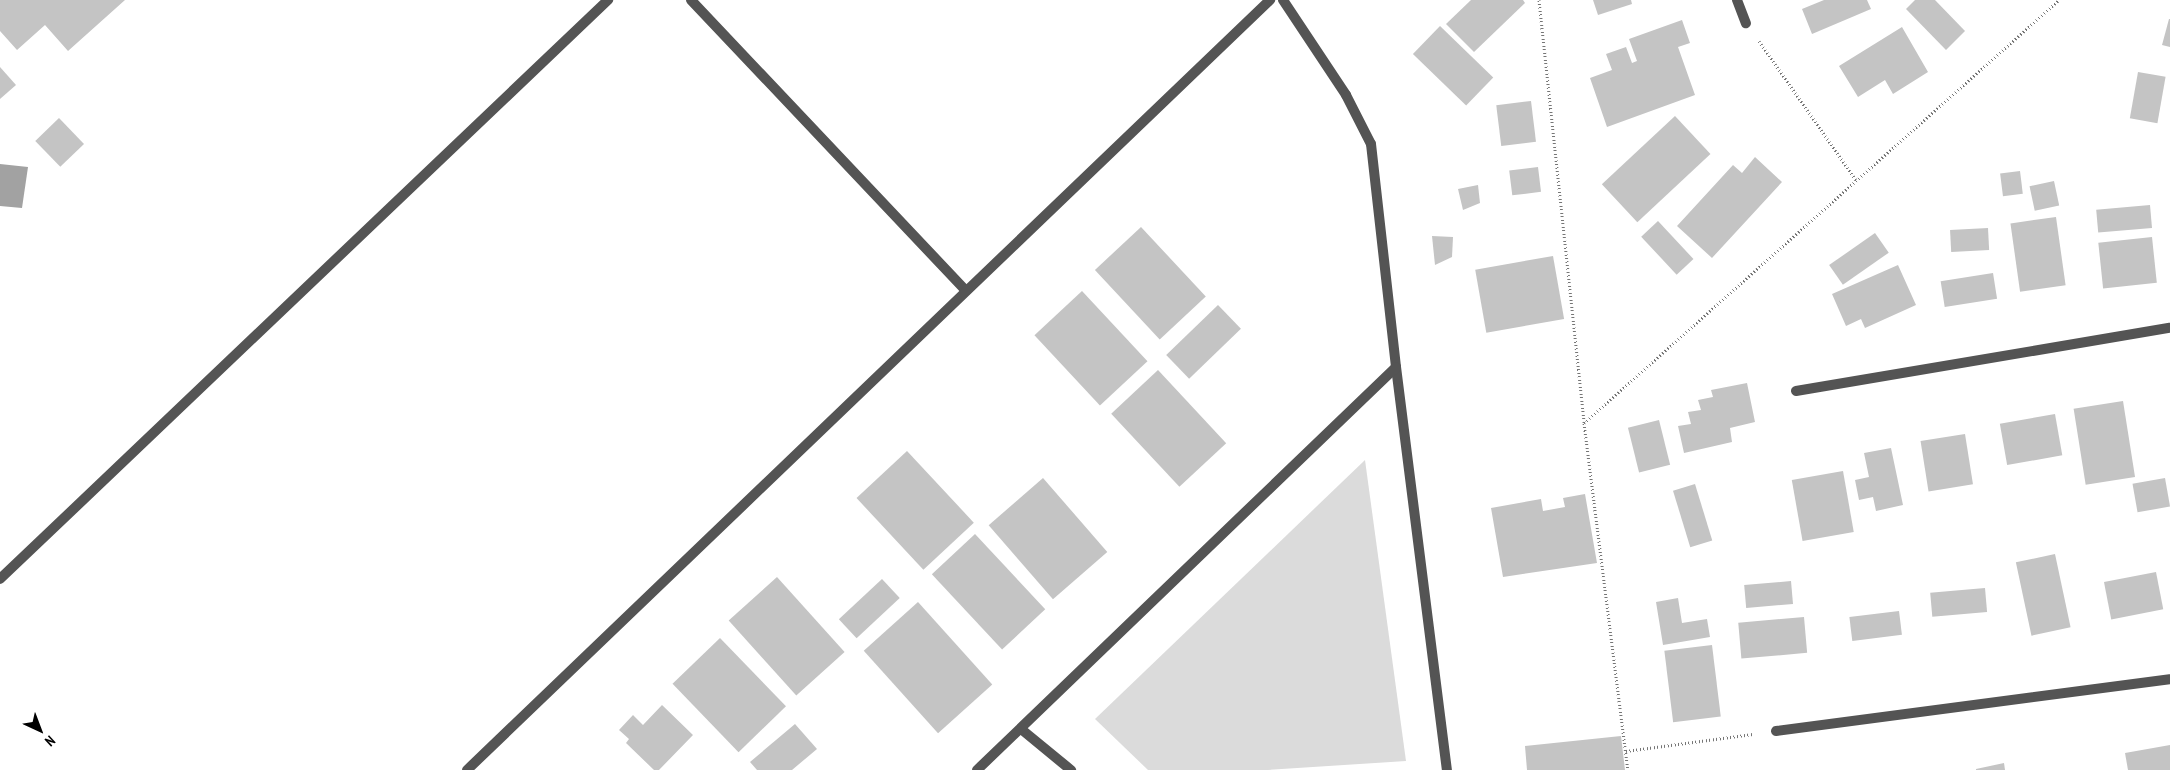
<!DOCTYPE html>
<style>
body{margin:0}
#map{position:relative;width:2170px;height:770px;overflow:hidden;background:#fff;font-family:"PT Sans Narrow",sans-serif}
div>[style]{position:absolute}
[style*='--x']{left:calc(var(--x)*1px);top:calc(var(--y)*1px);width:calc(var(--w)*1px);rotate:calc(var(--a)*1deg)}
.green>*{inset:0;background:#dbdbdb}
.water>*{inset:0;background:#a2a2a2}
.building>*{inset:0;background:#c4c4c4;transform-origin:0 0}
.path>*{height:3px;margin-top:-1.5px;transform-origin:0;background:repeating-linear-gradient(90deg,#767676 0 1px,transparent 0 3.5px)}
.street>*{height:10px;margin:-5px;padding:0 5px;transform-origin:5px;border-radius:5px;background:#545454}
span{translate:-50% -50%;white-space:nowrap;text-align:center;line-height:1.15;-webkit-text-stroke:4px #fff;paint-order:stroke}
.north{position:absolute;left:15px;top:705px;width:50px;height:50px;-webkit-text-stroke:4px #fff;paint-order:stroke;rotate:137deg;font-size:14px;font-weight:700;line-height:20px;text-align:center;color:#000}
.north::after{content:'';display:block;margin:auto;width:18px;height:22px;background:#000;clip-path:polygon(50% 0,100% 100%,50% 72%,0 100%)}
</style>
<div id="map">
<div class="green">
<i style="clip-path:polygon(1365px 460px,1406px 761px,1268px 770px,1148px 770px,1095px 719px)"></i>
</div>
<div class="water">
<i style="clip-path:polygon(0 164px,28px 167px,22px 208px,0 206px)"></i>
</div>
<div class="building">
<i style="clip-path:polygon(0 0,125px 0,68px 51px,45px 25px,17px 50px,0 31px)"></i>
<i style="clip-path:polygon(1471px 0,1523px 0,1525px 3px,1474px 52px,1446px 24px)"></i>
<i style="clip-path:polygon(1593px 0,1631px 0,1632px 4px,1598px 15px)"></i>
<i style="clip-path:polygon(1824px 0,1867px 0,1871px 9px,1812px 34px,1802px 9px)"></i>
<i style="clip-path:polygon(1915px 0,1935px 0,1965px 31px,1946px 50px,1906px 9px)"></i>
<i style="clip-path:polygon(2169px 19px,2170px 19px,2170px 47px,2162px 45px)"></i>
<i style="clip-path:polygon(1682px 20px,1690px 43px,1678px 47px,1695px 95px,1607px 127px,1590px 78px,1612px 70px,1606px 54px,1626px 47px,1632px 63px,1637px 61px,1629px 39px)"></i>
<i style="left:1440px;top:26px;width:74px;height:39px;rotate:44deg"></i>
<i style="clip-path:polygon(1902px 27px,1928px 72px,1893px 94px,1885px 80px,1858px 97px,1839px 66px)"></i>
<i style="clip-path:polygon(0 67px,16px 85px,0 99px)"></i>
<i style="left:2138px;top:72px;width:28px;height:47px;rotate:10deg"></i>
<i style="left:1531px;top:101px;width:41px;height:35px;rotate:83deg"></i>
<i style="left:1675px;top:116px;width:52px;height:100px;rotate:47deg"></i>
<i style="left:59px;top:118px;width:36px;height:33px;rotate:46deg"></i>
<i style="clip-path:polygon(1755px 157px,1782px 182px,1712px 258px,1677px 226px,1733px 165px,1742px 173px)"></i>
<i style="left:1538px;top:167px;width:25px;height:29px;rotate:83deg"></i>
<i style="left:2020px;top:171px;width:23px;height:20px;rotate:83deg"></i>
<i style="left:2054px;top:181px;width:25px;height:25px;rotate:78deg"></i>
<i style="clip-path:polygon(1478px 185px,1480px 203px,1463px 210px,1458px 189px)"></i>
<i style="left:2150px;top:205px;width:23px;height:54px;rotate:85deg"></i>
<i style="left:2056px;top:217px;width:69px;height:46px;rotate:82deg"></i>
<i style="left:1658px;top:221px;width:52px;height:23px;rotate:47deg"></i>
<i style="left:1141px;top:227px;width:95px;height:63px;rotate:47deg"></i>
<i style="left:1988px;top:228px;width:22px;height:38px;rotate:87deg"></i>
<i style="left:1875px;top:233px;width:24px;height:56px;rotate:55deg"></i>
<i style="clip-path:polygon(1432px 236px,1453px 237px,1452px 257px,1435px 265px)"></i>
<i style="left:2152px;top:237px;width:46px;height:54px;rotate:84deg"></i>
<i style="left:1553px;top:256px;width:64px;height:79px;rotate:80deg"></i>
<i style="clip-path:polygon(1898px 265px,1916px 305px,1865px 328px,1861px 319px,1846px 326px,1832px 294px)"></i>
<i style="left:1993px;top:273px;width:26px;height:53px;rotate:81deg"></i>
<i style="left:1082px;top:291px;width:96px;height:65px;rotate:47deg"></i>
<i style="left:1218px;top:305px;width:33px;height:72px;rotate:46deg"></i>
<i style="left:1158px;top:370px;width:100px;height:64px;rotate:47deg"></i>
<i style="clip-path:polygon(1747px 383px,1755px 422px,1730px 428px,1732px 442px,1684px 453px,1678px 426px,1691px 424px,1688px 412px,1701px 410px,1698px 400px,1713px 397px,1711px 390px)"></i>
<i style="left:2123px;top:401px;width:77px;height:50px;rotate:81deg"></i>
<i style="left:2055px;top:414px;width:42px;height:56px;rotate:80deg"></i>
<i style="left:1659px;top:420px;width:46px;height:32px;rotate:76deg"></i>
<i style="left:1965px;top:434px;width:51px;height:45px;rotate:81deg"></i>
<i style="clip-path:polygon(1891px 448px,1903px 505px,1876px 511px,1873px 497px,1859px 500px,1855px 480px,1869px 477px,1864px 453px)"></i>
<i style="left:907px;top:451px;width:98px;height:69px;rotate:47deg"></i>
<i style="left:1843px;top:471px;width:62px;height:52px;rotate:80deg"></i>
<i style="left:1043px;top:478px;width:98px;height:72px;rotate:49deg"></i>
<i style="left:2165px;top:478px;width:29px;height:33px;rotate:80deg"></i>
<i style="left:1695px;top:484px;width:59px;height:23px;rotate:73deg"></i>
<i style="clip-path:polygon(1585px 494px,1597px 563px,1503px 577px,1491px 508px,1541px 499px,1543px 511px,1565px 507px,1563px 498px)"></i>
<i style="left:975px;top:534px;width:103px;height:59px;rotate:47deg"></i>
<i style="left:2055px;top:554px;width:75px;height:40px;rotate:78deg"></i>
<i style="left:2156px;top:572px;width:38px;height:53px;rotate:79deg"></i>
<i style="left:777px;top:577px;width:101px;height:65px;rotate:48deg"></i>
<i style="left:882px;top:579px;width:26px;height:59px;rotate:47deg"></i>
<i style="left:1791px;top:581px;width:23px;height:47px;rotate:85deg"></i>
<i style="left:1985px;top:588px;width:24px;height:55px;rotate:85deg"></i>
<i style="clip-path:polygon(1678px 598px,1682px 623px,1707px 619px,1710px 637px,1663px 645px,1656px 602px)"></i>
<i style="left:918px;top:602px;width:111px;height:73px;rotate:48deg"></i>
<i style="left:1899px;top:611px;width:24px;height:50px;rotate:83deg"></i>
<i style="left:1804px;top:617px;width:36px;height:66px;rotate:85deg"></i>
<i style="left:720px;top:638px;width:95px;height:66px;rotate:46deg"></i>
<i style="left:1712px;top:645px;width:72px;height:48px;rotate:83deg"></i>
<i style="clip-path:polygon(662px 705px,693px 735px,659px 770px,654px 770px,626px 743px,629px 739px,619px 730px,633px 715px,643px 725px)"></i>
<i style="clip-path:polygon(795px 724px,817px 749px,792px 770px,757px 770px,750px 762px)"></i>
<i style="clip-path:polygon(1621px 736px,1625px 770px,1527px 770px,1525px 746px)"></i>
<i style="clip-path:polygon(2170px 745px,2170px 770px,2128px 770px,2125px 753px)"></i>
<i style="clip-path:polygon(2004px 763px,2005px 770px,1976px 770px,1976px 769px)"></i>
</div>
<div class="path">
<i style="--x:1539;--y:0;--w:425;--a:83.9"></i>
<i style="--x:1584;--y:423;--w:350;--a:82.8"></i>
<i style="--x:1759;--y:41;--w:169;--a:55.1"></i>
<i style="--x:1584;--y:423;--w:636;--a:-41.69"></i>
<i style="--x:1626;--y:751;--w:128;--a:-7.6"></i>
</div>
<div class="street">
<i style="--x:691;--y:0;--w:400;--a:46.6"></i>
<i style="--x:1283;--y:0;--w:114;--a:56.4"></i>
<i style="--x:1346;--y:95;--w:55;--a:63"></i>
<i style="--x:1371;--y:144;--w:224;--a:83.6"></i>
<i style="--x:1396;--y:367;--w:406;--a:82.8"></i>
<i style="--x:1737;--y:0;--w:25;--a:69"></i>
<i style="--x:1796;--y:391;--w:379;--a:-9.6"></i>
<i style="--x:0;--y:579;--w:840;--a:-43.6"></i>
<i style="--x:1021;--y:729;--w:65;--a:39.4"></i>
<i style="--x:1776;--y:731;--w:397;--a:-7.5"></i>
<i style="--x:467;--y:770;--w:1113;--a:-43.8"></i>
<i style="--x:977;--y:770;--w:581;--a:-43.88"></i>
</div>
<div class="north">N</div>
</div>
